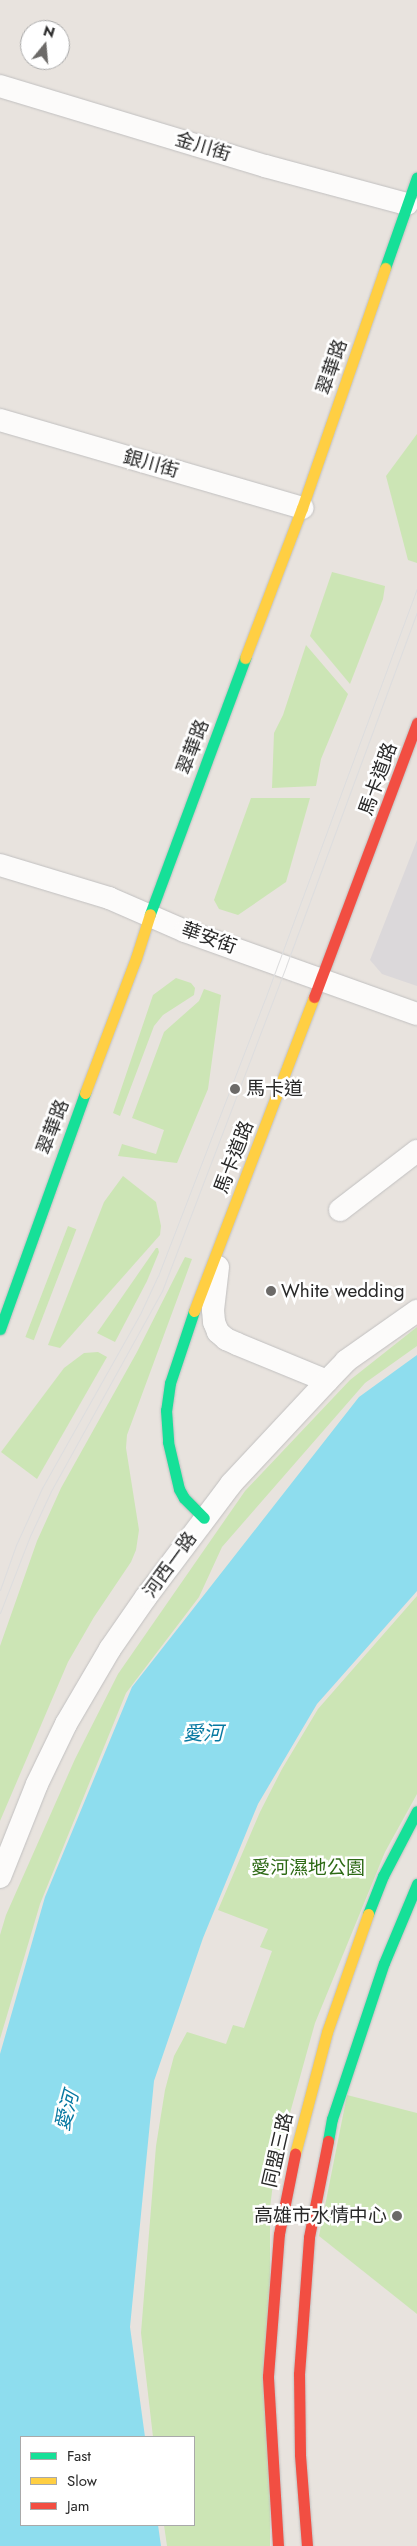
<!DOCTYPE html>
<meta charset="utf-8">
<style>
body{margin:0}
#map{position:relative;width:417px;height:2546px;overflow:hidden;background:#e8e3de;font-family:Jost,"Noto Sans TC",sans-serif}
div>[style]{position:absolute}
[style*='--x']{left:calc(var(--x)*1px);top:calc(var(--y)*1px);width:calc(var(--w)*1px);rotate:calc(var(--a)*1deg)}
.industrial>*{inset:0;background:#dbd8da}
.green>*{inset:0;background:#cce5b5;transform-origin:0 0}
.water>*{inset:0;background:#8eddee}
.roads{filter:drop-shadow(0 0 1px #c1c0c0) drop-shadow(0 0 1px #c1c0c0)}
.street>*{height:22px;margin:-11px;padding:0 11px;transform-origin:11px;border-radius:11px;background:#fcfbfa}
.fast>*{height:11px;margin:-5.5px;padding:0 5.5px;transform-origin:5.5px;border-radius:5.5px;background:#16e098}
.slow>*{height:11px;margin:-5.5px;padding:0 5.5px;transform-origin:5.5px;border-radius:5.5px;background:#ffcf43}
.jam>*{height:11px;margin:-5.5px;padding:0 5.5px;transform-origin:5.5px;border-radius:5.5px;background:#f24e42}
.tram>*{height:1px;margin:-0.5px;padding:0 0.5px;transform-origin:0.5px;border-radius:0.5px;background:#ddddde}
.dots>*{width:14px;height:14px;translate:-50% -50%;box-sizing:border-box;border:2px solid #fff;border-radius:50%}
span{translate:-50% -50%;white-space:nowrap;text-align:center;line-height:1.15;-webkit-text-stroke:5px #fff;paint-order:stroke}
.street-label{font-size:19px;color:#292929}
.poi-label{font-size:19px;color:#292929}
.left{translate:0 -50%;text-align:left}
.right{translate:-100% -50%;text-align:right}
.park-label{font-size:19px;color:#2e6a16}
.water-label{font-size:20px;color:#0678a1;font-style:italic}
.legend{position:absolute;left:20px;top:2436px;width:175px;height:90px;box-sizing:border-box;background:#fff;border:1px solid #a9a9a9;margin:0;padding:6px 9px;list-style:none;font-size:15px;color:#292929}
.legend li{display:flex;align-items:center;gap:10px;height:25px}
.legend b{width:25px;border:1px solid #a9a9a9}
.north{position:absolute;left:20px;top:20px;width:50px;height:50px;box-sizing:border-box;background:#fff;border:1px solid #a9a9a9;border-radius:50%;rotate:17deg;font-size:14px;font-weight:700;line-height:20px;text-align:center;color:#292929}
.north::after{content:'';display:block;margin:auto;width:18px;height:22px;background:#6c6a68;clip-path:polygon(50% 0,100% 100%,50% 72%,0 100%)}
</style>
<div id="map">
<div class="industrial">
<i style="clip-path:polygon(417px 840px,417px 986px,382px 974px,370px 960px)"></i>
</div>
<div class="green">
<i style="clip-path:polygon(417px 434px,417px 563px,408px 560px,386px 476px)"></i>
<i style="clip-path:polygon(332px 572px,385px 586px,383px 599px,350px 684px,310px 636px)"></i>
<i style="clip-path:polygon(306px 645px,348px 694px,321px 759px,316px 786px,272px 788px,274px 733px,283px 715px)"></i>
<i style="clip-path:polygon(251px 798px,310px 798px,286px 882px,238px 915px,219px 909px,214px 900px)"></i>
<i style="clip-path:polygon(176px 978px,191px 983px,195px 988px,194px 995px,163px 1015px,154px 1026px,120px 1116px,113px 1113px,153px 995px)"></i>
<i style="clip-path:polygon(204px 989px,221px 995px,208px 1089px,177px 1163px,118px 1156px,122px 1144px,156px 1154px,164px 1130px,132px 1118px,164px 1032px,199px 1001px)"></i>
<i style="clip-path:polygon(123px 1176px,156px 1202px,161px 1226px,160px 1235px,60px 1348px,48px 1345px,104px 1202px)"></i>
<i style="left:68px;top:1226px;width:9px;height:119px;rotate:21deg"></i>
<i style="clip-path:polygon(156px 1248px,158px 1248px,159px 1252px,147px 1281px,115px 1342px,97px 1333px)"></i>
<i style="clip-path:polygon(185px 1257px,192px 1259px,127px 1435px,126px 1448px,139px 1530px,136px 1550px,131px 1562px,94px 1617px,68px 1662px,0 1821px,0 1646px,37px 1541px,61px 1488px,137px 1352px)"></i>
<i style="clip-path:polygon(417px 1327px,417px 1346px,365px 1383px,222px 1547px,199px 1597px,126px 1693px,40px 1904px,0 2039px,0 1935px,6px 1915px,75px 1759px,118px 1674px,245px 1491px,350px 1380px)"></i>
<i style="clip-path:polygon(98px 1352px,107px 1357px,37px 1479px,1px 1452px,64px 1368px,84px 1353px)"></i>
<i style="clip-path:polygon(417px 1596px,417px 1794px,385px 1852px,315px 2023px,275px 2167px,270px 2208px,270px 2546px,167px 2546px,164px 2525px,194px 2525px,194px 2437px,153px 2437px,141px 2333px,156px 2146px,165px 2090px,174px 2056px,187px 2032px,226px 2044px,233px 2025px,244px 2028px,272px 1951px,260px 1947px,268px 1929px,218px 1910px,260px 1812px,282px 1769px,318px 1709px)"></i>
<i style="clip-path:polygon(347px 2095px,417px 2113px,417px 2314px,319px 2236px)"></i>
</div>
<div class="water">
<i style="clip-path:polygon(417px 1355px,417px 1591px,317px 1704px,258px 1804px,203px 1938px,154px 2081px,130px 2327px,145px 2437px,21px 2437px,21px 2525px,158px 2525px,161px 2546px,0 2546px,0 2054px,45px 1897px,132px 1687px,359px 1397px)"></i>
</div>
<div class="roads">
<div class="street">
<i style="--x:0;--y:86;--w:277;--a:16.8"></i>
<i style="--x:265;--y:166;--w:147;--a:15"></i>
<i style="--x:0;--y:420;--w:315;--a:16.2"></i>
<i style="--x:0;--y:865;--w:114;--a:16.8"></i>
<i style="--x:109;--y:898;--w:83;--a:23.5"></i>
<i style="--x:185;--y:931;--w:246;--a:19.7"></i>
<i style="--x:340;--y:1210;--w:97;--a:-37.5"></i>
<i style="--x:218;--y:1267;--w:43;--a:96.6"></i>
<i style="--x:213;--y:1310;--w:12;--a:85"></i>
<i style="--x:214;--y:1322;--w:11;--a:68"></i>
<i style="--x:218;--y:1332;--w:11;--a:41"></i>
<i style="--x:226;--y:1339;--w:12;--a:24"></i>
<i style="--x:237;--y:1344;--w:97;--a:22.3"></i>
<i style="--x:0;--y:1877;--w:100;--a:-68.3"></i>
<i style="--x:37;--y:1784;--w:67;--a:-64.2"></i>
<i style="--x:66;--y:1724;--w:87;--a:-59.6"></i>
<i style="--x:110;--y:1649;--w:63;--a:-55.3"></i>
<i style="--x:146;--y:1597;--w:141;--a:-53"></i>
<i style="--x:231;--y:1484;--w:141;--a:-47"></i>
<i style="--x:327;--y:1381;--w:28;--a:-46"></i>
<i style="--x:346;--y:1361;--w:87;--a:-35.2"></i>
</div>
<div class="fast">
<i style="--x:385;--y:268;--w:96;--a:-70.6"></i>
<i style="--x:150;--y:914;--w:273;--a:-69.6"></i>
<i style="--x:194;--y:1311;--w:76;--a:108.4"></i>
<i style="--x:170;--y:1383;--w:27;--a:98"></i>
<i style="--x:166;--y:1410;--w:32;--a:86"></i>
<i style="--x:168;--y:1442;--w:48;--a:76.8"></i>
<i style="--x:179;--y:1489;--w:10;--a:61"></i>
<i style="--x:184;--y:1498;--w:28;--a:45"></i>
<i style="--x:0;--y:1329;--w:251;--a:-70.2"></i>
<i style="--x:368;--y:1914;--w:41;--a:-68.5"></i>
<i style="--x:383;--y:1876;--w:73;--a:-62.4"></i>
<i style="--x:328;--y:2141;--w:22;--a:-80"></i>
<i style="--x:332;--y:2119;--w:164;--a:-71.6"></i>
<i style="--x:384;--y:1963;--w:86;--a:-67.3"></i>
</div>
<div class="slow">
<i style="--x:245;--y:658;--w:160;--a:-69.2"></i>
<i style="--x:302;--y:508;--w:254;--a:-70.9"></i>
<i style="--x:85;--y:1093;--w:144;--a:-69.3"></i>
<i style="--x:136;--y:958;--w:46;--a:-72.3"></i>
<i style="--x:194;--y:1311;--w:336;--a:-69.1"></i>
<i style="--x:295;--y:2154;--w:126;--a:-75.3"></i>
<i style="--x:327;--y:2032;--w:125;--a:-70.8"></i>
</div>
<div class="jam">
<i style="--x:314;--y:997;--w:293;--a:-69.4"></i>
<i style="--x:278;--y:2546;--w:170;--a:-93.4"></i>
<i style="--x:268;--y:2376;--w:142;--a:-85.6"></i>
<i style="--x:279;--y:2234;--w:82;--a:-78.7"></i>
<i style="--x:307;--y:2546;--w:92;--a:-94.4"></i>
<i style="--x:300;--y:2454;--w:80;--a:-90.7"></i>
<i style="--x:299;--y:2374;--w:137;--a:-85.8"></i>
<i style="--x:309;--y:2237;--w:98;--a:-78.8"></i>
</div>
</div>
<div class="tram">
<i style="--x:0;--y:1590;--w:48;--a:-70.4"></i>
<i style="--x:16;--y:1545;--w:63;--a:-65.5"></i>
<i style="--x:42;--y:1488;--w:202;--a:-60.6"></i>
<i style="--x:141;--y:1312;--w:40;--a:-65"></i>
<i style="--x:158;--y:1276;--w:297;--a:-68.9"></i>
<i style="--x:265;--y:999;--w:439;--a:-69.7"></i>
<i style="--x:0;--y:1613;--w:83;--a:-68.7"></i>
<i style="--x:30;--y:1536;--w:50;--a:-65"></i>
<i style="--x:51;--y:1491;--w:229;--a:-61"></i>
<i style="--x:162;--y:1291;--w:348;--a:-69.1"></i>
<i style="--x:286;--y:966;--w:378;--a:-69.7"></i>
</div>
<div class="dots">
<i style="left:235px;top:1089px;background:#6c6a68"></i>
<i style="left:271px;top:1291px;background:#6c6a68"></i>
<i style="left:397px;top:2216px;background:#6c6a68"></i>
</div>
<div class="street-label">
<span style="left:203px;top:147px;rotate:17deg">金川街</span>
<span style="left:332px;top:367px;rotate:-71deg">翠華路</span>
<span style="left:151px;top:464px;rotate:16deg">銀川街</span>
<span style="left:193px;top:747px;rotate:-69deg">翠華路</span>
<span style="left:378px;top:779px;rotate:-70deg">馬卡道路</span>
<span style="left:209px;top:938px;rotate:20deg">華安街</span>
<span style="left:53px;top:1127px;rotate:-69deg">翠華路</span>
<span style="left:234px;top:1157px;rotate:-69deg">馬卡道路</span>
<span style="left:170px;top:1565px;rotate:-54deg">河西一路</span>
<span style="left:278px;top:2150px;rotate:-77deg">同盟三路</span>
</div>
<div class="poi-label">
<span class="left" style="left:246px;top:1089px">馬卡道</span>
<span class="left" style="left:281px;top:1291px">White wedding</span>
<span class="right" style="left:387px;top:2216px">高雄市水情中心</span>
</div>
<div class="park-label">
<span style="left:308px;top:1868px">愛河濕地公園</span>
</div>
<div class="water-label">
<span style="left:203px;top:1733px">愛河</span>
<span style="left:67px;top:2111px;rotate:-75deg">愛河</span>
</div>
<ul class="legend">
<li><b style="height:6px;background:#16e098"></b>Fast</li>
<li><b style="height:6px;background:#ffcf43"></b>Slow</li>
<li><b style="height:6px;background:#f24e42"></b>Jam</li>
</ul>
<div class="north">N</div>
</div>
